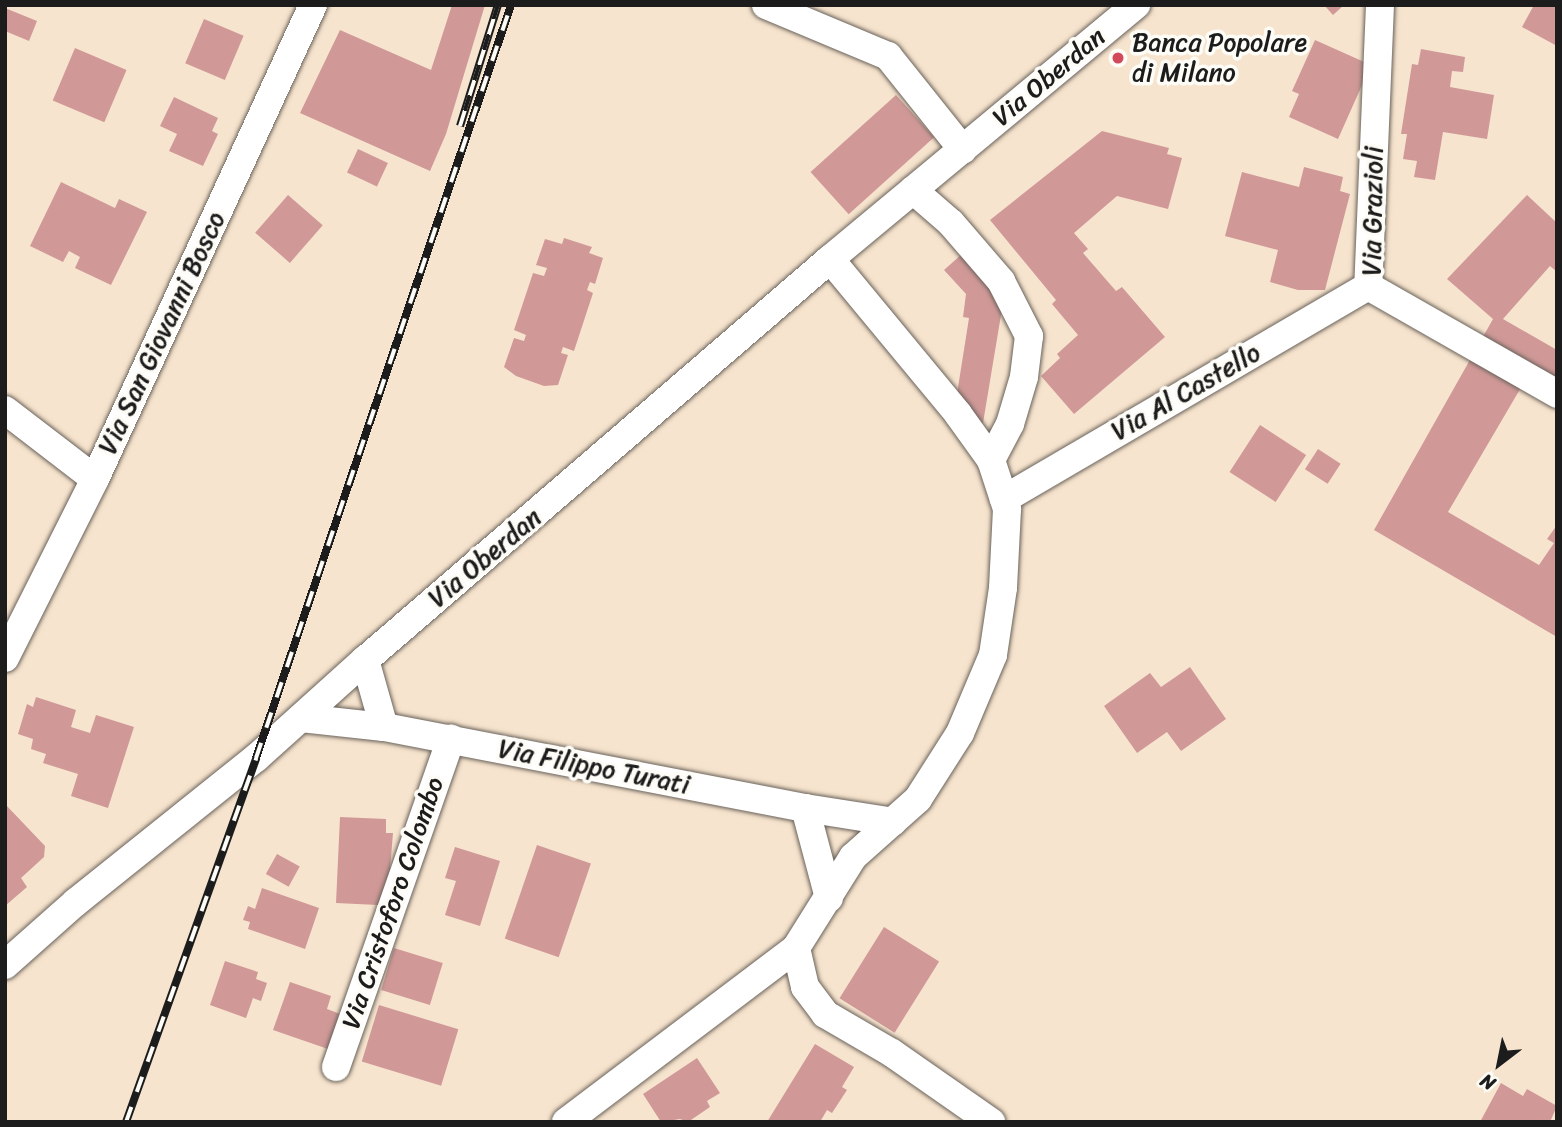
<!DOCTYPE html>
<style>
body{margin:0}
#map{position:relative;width:1562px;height:1127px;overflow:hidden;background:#f7e4ce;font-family:Sriracha,sans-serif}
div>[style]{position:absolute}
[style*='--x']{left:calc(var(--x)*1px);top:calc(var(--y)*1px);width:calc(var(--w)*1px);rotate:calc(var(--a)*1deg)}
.building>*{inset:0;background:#d09998;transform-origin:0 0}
.roads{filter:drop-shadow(0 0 2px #69625a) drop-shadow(0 0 2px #69625a)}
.minor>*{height:28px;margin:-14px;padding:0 14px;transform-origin:14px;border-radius:14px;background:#fff}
.rail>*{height:8px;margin-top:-4px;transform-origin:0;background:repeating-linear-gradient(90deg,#fdfcf7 0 16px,#1c1c1c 0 32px);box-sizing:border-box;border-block:2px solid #1c1c1c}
.dots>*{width:19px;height:19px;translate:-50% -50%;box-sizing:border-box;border:4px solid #fdfcf7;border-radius:50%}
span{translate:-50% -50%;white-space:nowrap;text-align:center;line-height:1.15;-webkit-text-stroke:7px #fdfcf7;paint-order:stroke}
.poi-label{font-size:26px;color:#1c1c1c}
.left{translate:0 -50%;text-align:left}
.street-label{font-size:26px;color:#1c1c1c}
.frame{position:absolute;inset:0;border:7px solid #1c1c1c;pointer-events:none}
.north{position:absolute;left:1464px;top:1029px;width:70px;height:70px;-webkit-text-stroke:5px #fdfcf7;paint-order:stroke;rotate:212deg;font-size:19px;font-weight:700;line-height:28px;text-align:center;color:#1c1c1c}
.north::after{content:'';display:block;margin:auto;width:24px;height:32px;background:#1c1c1c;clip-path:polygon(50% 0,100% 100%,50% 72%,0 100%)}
</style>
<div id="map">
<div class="building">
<i style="clip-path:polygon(452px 5px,485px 5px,446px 134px,430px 171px,300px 113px,340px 30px,431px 70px)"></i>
<i style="clip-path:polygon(1324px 5px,1344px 5px,1333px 15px)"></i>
<i style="clip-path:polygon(1534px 5px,1557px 5px,1557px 46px,1522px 27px)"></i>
<i style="clip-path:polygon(5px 8px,37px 21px,29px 41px,5px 31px)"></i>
<i style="left:204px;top:19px;width:43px;height:48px;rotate:23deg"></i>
<i style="clip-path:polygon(1315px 40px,1371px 65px,1338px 139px,1289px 117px,1299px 94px,1292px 91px)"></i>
<i style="left:75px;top:48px;width:56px;height:57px;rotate:23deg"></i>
<i style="clip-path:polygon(1421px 49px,1465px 57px,1463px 72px,1452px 71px,1450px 87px,1494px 95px,1487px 139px,1443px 132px,1435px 180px,1414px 177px,1417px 161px,1403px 159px,1407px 134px,1401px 134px,1412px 64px,1418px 65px)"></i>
<i style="left:896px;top:95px;width:57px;height:115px;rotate:48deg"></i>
<i style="clip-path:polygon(174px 97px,218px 118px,212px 131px,218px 134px,203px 166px,169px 151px,177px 134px,160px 126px)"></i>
<i style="clip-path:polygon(1102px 131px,1169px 148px,1167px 154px,1182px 158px,1168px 209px,1117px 196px,1074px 233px,1088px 249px,1083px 253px,1116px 291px,1122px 287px,1165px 337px,1074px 414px,1041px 376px,1060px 358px,1057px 354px,1078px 335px,1052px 304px,1056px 300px,990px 220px)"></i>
<i style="left:358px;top:149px;width:33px;height:26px;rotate:25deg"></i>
<i style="clip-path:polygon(1304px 167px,1343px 177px,1340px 191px,1350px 194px,1325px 290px,1298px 290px,1270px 282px,1278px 250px,1225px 236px,1242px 172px,1299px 187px)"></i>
<i style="clip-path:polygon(61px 182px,115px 208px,119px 199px,147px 212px,111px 285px,75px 268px,80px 257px,69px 251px,63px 262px,30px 246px)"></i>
<i style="left:288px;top:195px;width:46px;height:50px;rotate:41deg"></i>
<i style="clip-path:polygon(1527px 195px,1557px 223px,1557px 272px,1550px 266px,1503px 319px,1557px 350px,1557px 381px,1533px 367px,1448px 512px,1539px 565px,1554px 543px,1547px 539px,1557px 525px,1557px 637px,1374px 530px,1493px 319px,1447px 279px)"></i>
<i style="clip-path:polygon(564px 238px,592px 247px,589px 253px,603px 258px,595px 284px,590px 282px,587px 290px,593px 293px,574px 351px,563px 347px,561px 353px,568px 355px,558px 385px,544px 386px,516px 376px,504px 367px,514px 338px,524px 341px,526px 335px,514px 330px,533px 273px,544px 276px,547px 268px,536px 265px,545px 239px,562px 244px)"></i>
<i style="clip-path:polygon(962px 254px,1003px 303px,983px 423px,977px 425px,956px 400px,969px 318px,963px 317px,966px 294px,944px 270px)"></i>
<i style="left:1260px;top:425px;width:55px;height:56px;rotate:33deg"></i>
<i style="left:1318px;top:449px;width:27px;height:24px;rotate:33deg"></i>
<i style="clip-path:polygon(1190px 667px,1226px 719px,1181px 751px,1167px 732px,1137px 753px,1104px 706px,1150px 673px,1161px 687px)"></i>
<i style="clip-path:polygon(36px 697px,76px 710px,71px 727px,90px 733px,96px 715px,134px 727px,108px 808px,71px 796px,78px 774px,43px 763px,46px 754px,31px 749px,33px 739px,18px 734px,27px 704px,33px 707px)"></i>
<i style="clip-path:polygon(5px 804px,45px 846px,44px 857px,21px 878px,27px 887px,5px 906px)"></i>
<i style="clip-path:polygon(340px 817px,386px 819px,386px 833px,393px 833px,390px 870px,378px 905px,336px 903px)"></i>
<i style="left:537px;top:845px;width:57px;height:99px;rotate:19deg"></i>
<i style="clip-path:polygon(455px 847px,500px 861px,480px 926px,445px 915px,456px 881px,445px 878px)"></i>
<i style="left:277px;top:854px;width:26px;height:23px;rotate:29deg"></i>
<i style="clip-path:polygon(262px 888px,319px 908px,305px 949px,248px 929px,250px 922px,243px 920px,248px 906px,255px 909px)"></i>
<i style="left:884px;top:927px;width:65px;height:84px;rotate:32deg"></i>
<i style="left:394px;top:948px;width:51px;height:44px;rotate:17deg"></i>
<i style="clip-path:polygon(225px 961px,258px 972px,256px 979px,267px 983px,261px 1001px,253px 998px,246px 1018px,210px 1005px)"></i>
<i style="clip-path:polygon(290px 982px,331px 996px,327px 1009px,340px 1014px,328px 1049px,273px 1030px)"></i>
<i style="left:379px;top:1005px;width:83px;height:59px;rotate:17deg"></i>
<i style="clip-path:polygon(815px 1044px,854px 1067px,842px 1087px,847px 1090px,832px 1113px,827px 1110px,820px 1122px,767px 1122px)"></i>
<i style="clip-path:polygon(697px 1058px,720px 1093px,707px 1101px,710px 1107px,688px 1122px,680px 1119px,661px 1122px,643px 1094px)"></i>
<i style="clip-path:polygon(1501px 1083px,1523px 1096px,1527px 1089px,1557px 1106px,1550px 1122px,1480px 1122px)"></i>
</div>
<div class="roads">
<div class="minor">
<i style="--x:766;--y:5;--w:132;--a:22.7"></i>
<i style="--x:888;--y:56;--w:120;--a:51.4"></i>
<i style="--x:1380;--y:5;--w:281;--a:92.4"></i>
<i style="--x:1368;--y:286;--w:218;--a:29.7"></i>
<i style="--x:913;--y:190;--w:50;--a:41"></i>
<i style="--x:951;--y:223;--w:77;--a:49.2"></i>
<i style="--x:1001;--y:281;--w:62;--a:63"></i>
<i style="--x:1029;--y:336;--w:41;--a:97"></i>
<i style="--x:1024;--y:377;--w:49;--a:106.6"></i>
<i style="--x:1010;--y:424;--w:41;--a:117.8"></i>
<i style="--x:830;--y:259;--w:201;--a:50.4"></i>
<i style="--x:958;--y:414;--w:57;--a:54.3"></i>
<i style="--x:991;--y:460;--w:52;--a:71.9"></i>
<i style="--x:1007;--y:509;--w:79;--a:92.9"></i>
<i style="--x:1003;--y:588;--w:68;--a:98.5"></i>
<i style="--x:993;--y:655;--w:85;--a:112.9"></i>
<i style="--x:960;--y:733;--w:78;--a:122.5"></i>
<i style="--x:918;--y:799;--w:87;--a:138.3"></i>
<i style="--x:853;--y:857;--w:107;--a:122.1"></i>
<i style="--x:796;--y:948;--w:40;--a:77"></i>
<i style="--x:805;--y:987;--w:34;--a:53"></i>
<i style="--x:825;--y:1014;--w:78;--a:30.2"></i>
<i style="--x:892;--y:1053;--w:121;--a:34.9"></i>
<i style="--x:5;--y:410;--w:113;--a:37.5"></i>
<i style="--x:1004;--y:499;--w:422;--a:-30.3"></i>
<i style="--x:5;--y:658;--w:200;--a:-63.3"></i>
<i style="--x:95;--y:479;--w:522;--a:-65.3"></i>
<i style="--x:301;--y:718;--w:83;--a:6.2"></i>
<i style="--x:384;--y:727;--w:70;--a:-105.8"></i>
<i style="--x:384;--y:727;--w:429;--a:10.9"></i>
<i style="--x:829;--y:898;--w:93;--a:-104.9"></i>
<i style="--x:805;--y:808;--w:89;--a:9"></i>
<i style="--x:5;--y:965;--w:95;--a:-41.6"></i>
<i style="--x:76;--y:902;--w:231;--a:-38.7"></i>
<i style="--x:256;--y:758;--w:147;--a:-42"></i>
<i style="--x:365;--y:660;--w:614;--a:-40.77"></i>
<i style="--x:830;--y:259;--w:398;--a:-39.7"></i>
<i style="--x:336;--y:1067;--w:348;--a:-70.7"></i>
<i style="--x:566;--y:1122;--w:288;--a:-37.1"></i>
</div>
</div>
<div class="rail">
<i style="--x:460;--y:126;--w:127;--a:-72.6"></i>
<i style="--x:126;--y:1122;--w:387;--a:-70.3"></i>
<i style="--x:256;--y:758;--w:795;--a:-71.29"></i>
</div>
<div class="dots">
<i style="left:1118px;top:58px;background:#d1495b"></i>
</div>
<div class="poi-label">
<span class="left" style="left:1132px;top:58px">Banca Popolare<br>di Milano</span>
</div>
<div class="street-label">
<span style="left:1049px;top:77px;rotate:-40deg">Via Oberdan</span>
<span style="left:1373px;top:211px;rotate:-89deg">Via Grazioli</span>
<span style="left:162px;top:333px;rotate:-65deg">Via San Giovanni Bosco</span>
<span style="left:1186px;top:392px;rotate:-30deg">Via Al Castello</span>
<span style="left:485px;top:558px;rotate:-40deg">Via Oberdan</span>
<span style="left:594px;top:767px;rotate:11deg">Via Filippo Turati</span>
<span style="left:393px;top:903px;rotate:-71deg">Via Cristoforo Colombo</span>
</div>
<div class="frame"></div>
<div class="north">N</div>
</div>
